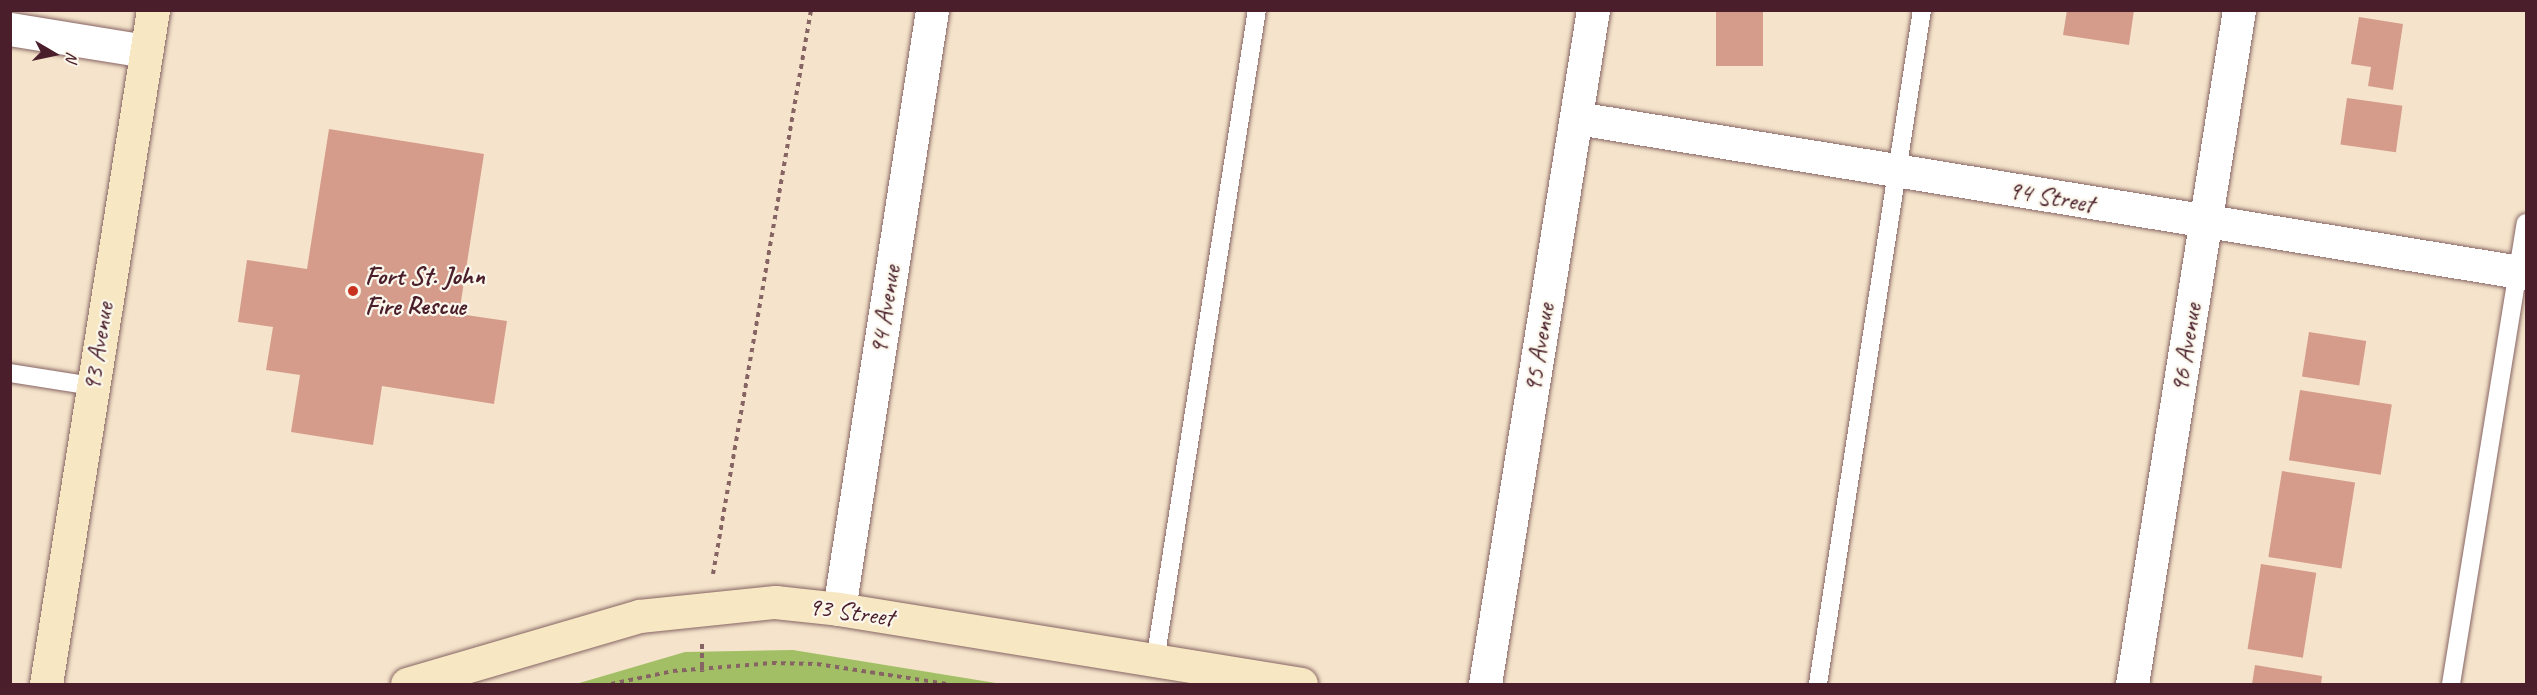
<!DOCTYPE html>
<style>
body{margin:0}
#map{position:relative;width:2537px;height:695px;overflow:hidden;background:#f5e4cb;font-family:Caveat,sans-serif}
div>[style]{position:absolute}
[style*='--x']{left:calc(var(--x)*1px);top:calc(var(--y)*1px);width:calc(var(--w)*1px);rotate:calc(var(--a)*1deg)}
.green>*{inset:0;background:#a2bf66}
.building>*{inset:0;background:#d59c8b;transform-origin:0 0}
.path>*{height:4px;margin-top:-2px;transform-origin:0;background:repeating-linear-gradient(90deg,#866463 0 4.5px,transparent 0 9px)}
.roads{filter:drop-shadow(0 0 2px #866463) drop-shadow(0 0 2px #866463)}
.lane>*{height:18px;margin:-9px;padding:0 9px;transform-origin:9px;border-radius:9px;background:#fff}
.street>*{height:33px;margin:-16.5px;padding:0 16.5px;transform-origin:16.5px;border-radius:16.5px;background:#fff}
.secondary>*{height:33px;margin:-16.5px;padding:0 16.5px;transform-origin:16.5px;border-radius:16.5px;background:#f7e8c3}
.dots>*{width:16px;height:16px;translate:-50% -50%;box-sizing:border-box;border:3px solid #fbf7ec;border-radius:50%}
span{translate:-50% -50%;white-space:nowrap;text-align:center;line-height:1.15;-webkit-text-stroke:4.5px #fbf7ec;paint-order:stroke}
.street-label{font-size:26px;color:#4a1f2b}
.poi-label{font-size:26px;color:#4a1f2b;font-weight:700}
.left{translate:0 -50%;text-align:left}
.frame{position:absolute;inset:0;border:12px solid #4a1f2b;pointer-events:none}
.north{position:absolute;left:24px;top:24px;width:60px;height:60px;-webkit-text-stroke:4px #fbf7ec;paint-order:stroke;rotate:99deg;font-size:16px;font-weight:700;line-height:24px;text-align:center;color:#4a1f2b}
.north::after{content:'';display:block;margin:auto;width:21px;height:27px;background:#4a1f2b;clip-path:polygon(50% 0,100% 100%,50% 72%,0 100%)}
</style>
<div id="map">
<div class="green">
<i style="clip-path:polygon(793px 650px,1002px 684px,576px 684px,685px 652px)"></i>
</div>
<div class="building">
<i style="left:1716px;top:10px;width:47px;height:56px"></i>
<i style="clip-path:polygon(2067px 10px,2134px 10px,2129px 45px,2063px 35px)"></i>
<i style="clip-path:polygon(2359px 17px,2403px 24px,2393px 90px,2368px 86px,2371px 67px,2351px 64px)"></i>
<i style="left:2347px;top:98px;width:56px;height:47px;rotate:8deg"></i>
<i style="clip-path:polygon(329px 129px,484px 154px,459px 314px,507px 321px,494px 404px,382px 386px,373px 445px,291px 432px,300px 375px,266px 370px,273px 327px,238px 322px,247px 260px,307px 269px)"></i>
<i style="left:2309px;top:332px;width:58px;height:45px;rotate:9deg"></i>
<i style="left:2300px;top:390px;width:93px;height:71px;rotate:9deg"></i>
<i style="left:2282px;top:471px;width:74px;height:87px;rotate:9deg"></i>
<i style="left:2261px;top:564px;width:56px;height:86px;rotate:9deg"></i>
<i style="clip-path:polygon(2255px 665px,2322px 676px,2321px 684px,2252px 684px)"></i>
</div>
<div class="path">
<i style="--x:713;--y:574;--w:572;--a:-80.14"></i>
<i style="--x:702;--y:644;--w:28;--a:90"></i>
<i style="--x:611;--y:684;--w:63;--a:-11.8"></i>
<i style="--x:673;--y:671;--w:99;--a:-4.6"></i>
<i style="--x:772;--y:663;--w:45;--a:1.3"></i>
<i style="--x:817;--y:664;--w:133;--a:8.7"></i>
</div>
<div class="roads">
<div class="lane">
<i style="--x:10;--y:373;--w:83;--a:9"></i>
<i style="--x:1155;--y:661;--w:659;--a:-81.1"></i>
<i style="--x:1818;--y:684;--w:682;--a:-81.23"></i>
<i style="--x:2451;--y:684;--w:467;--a:-80.8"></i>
</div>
<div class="street">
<i style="--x:10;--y:29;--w:138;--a:9.2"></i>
<i style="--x:1577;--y:118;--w:962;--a:9.28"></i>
<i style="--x:839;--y:609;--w:606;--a:-81.17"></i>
<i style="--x:1485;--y:684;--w:683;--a:-80.9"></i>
<i style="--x:2132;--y:684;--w:682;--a:-80.98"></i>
</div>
<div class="secondary">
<i style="--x:46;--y:684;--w:682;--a:-80.98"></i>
<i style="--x:407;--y:684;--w:242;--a:-16.3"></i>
<i style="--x:639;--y:616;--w:137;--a:-5.9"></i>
<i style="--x:775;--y:602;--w:64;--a:6.2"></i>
<i style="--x:839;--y:609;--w:468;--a:9.2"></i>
</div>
</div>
<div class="dots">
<i style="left:353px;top:291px;background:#c8321e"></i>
</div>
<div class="street-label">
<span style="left:2051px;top:197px;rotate:10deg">94 Street</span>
<span style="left:885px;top:310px;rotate:-81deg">94 Avenue</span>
<span style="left:98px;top:347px;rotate:-81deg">93 Avenue</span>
<span style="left:1539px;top:348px;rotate:-81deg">95 Avenue</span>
<span style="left:2186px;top:348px;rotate:-81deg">96 Avenue</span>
<span style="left:851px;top:612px;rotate:8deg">93 Street</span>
</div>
<div class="poi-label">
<span class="left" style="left:365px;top:291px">Fort St. John<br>Fire Rescue</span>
</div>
<div class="frame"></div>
<div class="north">N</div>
</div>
